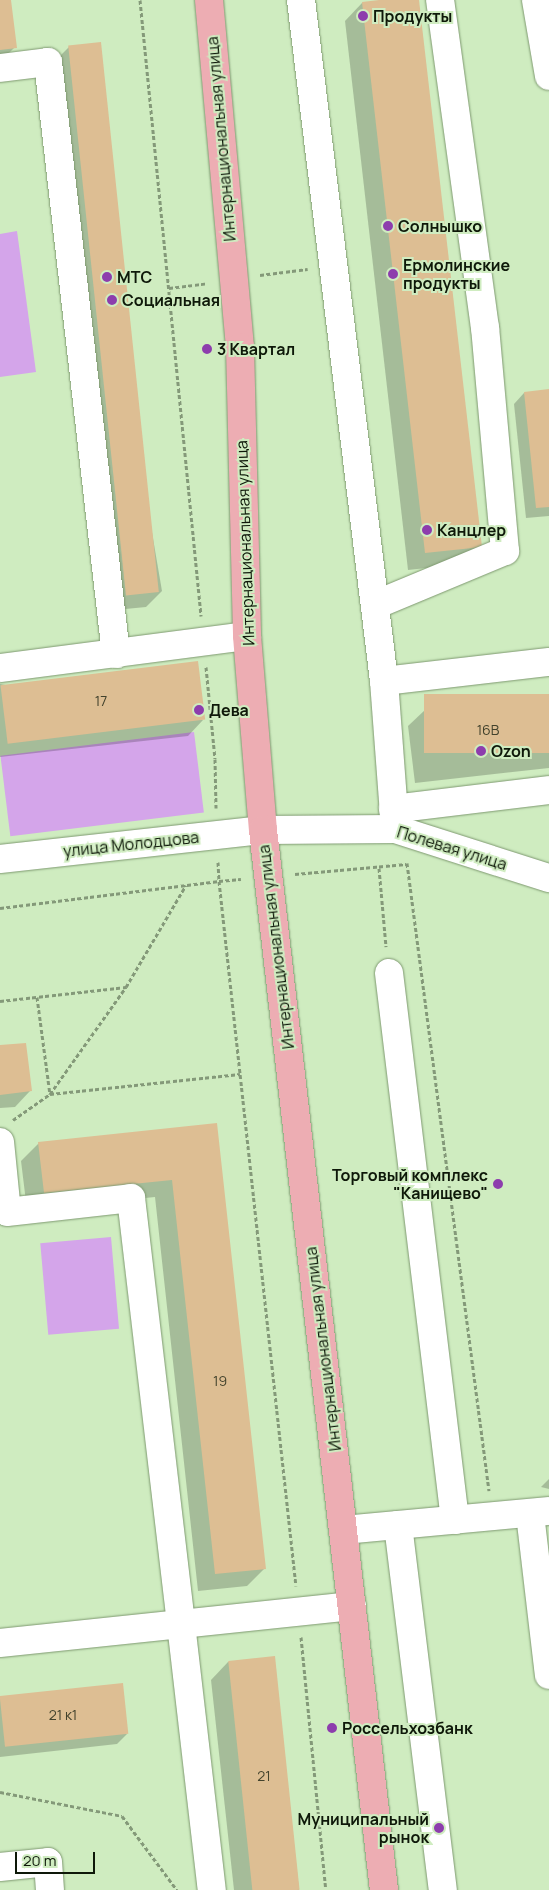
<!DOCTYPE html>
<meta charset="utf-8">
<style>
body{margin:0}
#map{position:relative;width:549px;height:1890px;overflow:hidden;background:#cfecc0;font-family:Manrope,sans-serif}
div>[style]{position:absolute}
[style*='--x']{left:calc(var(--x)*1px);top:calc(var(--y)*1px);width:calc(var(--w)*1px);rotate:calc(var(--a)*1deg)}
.green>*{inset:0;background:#d4a5ea;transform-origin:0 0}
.shadow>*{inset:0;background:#0003}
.building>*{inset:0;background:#ddbe93;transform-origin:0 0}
.path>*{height:3px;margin-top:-1.5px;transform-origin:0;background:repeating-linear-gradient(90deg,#849979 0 4px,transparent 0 6.5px)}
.roads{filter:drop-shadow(0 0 1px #7e9970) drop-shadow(0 0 1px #7e9970)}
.minor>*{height:28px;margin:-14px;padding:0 14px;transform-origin:14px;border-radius:14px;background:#fff}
.major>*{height:28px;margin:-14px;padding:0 14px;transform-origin:14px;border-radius:14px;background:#edadb3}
.dots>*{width:14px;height:14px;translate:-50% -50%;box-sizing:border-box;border:2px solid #cfecc0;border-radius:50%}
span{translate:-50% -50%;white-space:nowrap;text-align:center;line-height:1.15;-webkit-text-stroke:4px #cfecc0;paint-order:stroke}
.number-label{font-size:14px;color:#42422c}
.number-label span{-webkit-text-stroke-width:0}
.poi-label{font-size:16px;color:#0e1809;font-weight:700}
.left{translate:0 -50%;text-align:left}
.right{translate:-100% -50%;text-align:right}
.street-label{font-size:16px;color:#0e1809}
.scale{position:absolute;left:15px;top:1852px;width:80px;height:22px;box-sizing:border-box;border:2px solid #0e1809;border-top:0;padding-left:6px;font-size:15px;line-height:18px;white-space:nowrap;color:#0e1809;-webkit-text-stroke:4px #cfecc0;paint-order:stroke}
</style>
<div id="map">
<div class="green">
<i style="clip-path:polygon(17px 231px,36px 372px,0 377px,0 234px)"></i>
<i style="left:194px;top:732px;width:81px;height:195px;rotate:83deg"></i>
<i style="left:111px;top:1237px;width:92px;height:71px;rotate:85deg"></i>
</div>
<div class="shadow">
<i style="clip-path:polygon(0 0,10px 0,15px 47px,0 62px)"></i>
<i style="clip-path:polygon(390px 0,418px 0,480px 546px,463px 564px,408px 570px,345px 21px,362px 3px)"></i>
<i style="clip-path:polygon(69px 47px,162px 591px,146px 607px,115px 610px,53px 63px)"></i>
<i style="clip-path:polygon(549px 391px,549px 516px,526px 518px,514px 404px,524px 393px)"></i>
<i style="clip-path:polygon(0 684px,203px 720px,188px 736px,0 757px)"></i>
<i style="clip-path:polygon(549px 695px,549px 768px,415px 783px,408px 726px,426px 709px)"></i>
<i style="clip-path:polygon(0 1047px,30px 1091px,15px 1107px,0 1108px)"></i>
<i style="clip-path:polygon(216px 1124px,265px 1568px,247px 1586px,198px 1591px,155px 1197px,27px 1210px,21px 1161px,39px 1143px)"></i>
<i style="clip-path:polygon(549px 1479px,549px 1489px,541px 1487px)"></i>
<i style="clip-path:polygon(274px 1658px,299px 1890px,234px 1890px,211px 1680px,228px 1662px)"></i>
<i style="clip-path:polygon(0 1697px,127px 1734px,117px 1744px,0 1757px)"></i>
</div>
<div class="building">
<i style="clip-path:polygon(0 0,11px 0,17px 48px,0 50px)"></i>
<i style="clip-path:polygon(379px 0,419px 0,482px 547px,425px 553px,362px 2px)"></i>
<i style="left:101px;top:42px;width:553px;height:33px;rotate:84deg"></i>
<i style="clip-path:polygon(549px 389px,549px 507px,536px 508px,524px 392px)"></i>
<i style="left:198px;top:661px;width:59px;height:199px;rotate:83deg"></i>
<i style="left:549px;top:694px;width:59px;height:125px;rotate:90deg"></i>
<i style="clip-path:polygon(26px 1043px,32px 1091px,0 1095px,0 1045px)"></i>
<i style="clip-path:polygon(217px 1123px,266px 1569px,215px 1574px,172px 1180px,44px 1193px,38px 1142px)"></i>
<i style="left:275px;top:1656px;width:235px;height:47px;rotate:84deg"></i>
<i style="left:123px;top:1683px;width:51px;height:124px;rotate:84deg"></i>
</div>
<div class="path">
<i style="--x:140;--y:0;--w:619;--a:84.34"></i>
<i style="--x:260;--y:275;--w:48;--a:-7.1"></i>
<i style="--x:169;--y:288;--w:38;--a:-7"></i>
<i style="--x:206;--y:667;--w:92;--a:84.4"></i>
<i style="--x:215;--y:759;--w:49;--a:88.8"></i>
<i style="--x:218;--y:862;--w:19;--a:87"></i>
<i style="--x:219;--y:881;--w:22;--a:-5"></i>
<i style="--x:407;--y:863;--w:633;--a:82.56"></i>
<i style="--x:379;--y:868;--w:79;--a:84.9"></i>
<i style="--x:295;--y:874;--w:112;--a:-5.1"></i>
<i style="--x:0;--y:908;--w:221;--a:-7"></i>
<i style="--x:219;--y:881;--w:709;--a:83.77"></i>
<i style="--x:37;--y:997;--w:98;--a:82.4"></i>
<i style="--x:50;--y:1094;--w:191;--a:-6"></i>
<i style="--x:0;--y:1001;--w:127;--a:-6.3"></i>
<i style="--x:126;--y:987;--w:118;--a:-59.5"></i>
<i style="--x:13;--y:1120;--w:45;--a:-35.1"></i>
<i style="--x:50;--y:1094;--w:131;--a:-54.6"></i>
<i style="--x:301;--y:1637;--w:254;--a:84.4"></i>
<i style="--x:0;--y:1792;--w:124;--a:11.1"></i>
<i style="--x:122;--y:1816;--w:92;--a:53.4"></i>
</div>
<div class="roads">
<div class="minor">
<i style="--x:301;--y:0;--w:686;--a:83.05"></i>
<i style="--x:384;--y:681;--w:148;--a:85.7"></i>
<i style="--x:536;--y:0;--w:77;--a:80.3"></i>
<i style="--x:0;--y:68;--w:48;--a:-7.1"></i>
<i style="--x:48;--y:62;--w:596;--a:83.45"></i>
<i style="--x:375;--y:605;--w:141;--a:-22.6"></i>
<i style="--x:505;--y:551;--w:224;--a:-95.1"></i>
<i style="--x:485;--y:328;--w:331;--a:-97.8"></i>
<i style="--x:0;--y:668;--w:249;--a:-7.4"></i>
<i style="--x:384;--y:681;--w:166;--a:-6.6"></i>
<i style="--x:393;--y:809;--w:157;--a:-6.9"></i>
<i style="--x:0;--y:859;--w:265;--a:-6.3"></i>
<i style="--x:263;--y:830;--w:132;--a:-0.4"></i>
<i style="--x:395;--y:829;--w:162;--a:17.7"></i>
<i style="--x:389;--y:973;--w:551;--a:83.12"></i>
<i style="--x:0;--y:1142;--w:70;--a:84.3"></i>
<i style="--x:7;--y:1212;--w:125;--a:-6.4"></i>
<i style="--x:131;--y:1198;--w:429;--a:83.3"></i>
<i style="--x:181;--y:1624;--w:172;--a:-6"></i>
<i style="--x:530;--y:1514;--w:162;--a:83.3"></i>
<i style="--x:398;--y:1525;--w:368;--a:83"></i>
<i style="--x:344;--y:1530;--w:206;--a:-5.3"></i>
<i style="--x:0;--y:1643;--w:182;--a:-6"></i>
<i style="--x:181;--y:1624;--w:268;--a:83.4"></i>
<i style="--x:0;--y:1867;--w:48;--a:-5.9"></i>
<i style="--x:48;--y:1862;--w:28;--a:86"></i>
</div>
<div class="major">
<i style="--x:209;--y:0;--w:348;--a:84.9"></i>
<i style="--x:240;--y:347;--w:289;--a:88.6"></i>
<i style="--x:247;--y:636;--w:195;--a:85.3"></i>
<i style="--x:263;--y:830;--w:1067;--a:83.49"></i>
</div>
</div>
<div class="dots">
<i style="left:363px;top:16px;background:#8d3dad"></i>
<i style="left:388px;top:226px;background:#8d3dad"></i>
<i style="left:393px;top:274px;background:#8d3dad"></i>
<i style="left:107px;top:277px;background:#8d3dad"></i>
<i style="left:112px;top:300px;background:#8d3dad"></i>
<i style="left:207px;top:349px;background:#8d3dad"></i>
<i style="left:427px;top:530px;background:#8d3dad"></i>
<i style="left:199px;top:710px;background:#8d3dad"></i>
<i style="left:481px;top:751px;background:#8d3dad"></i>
<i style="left:498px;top:1184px;background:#8d3dad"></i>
<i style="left:332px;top:1728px;background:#8d3dad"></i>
<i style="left:439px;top:1828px;background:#8d3dad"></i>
</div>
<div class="number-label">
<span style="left:101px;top:701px">17</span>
<span style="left:488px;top:730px">16В</span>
<span style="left:220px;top:1381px">19</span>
<span style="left:63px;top:1715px">21 к1</span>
<span style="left:264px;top:1776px">21</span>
</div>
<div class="poi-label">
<span class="left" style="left:373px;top:16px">Продукты</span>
<span class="left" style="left:398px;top:226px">Солнышко</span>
<span class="left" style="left:403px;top:274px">Ермолинские<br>продукты</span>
<span class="left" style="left:117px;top:277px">МТС</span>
<span class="left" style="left:122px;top:300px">Социальная</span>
<span class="left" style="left:217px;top:349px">3 Квартал</span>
<span class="left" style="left:437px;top:530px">Канцлер</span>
<span class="left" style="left:209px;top:710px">Дева</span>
<span class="left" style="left:491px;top:751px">Ozon</span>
<span class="right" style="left:488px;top:1184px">Торговый комплекс<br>"Канищево"</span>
<span class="left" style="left:342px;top:1728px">Россельхозбанк</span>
<span class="right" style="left:429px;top:1828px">Муниципальный<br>рынок</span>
</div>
<div class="street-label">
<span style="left:221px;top:139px;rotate:-95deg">Интернациональная улица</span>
<span style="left:245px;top:543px;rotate:-92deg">Интернациональная улица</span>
<span style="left:131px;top:844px;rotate:-6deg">улица Молодцова</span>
<span style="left:452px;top:848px;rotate:17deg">Полевая улица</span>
<span style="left:276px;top:947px;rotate:-97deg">Интернациональная улица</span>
<span style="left:323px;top:1349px;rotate:-97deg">Интернациональная улица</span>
</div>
<div class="scale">20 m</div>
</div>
